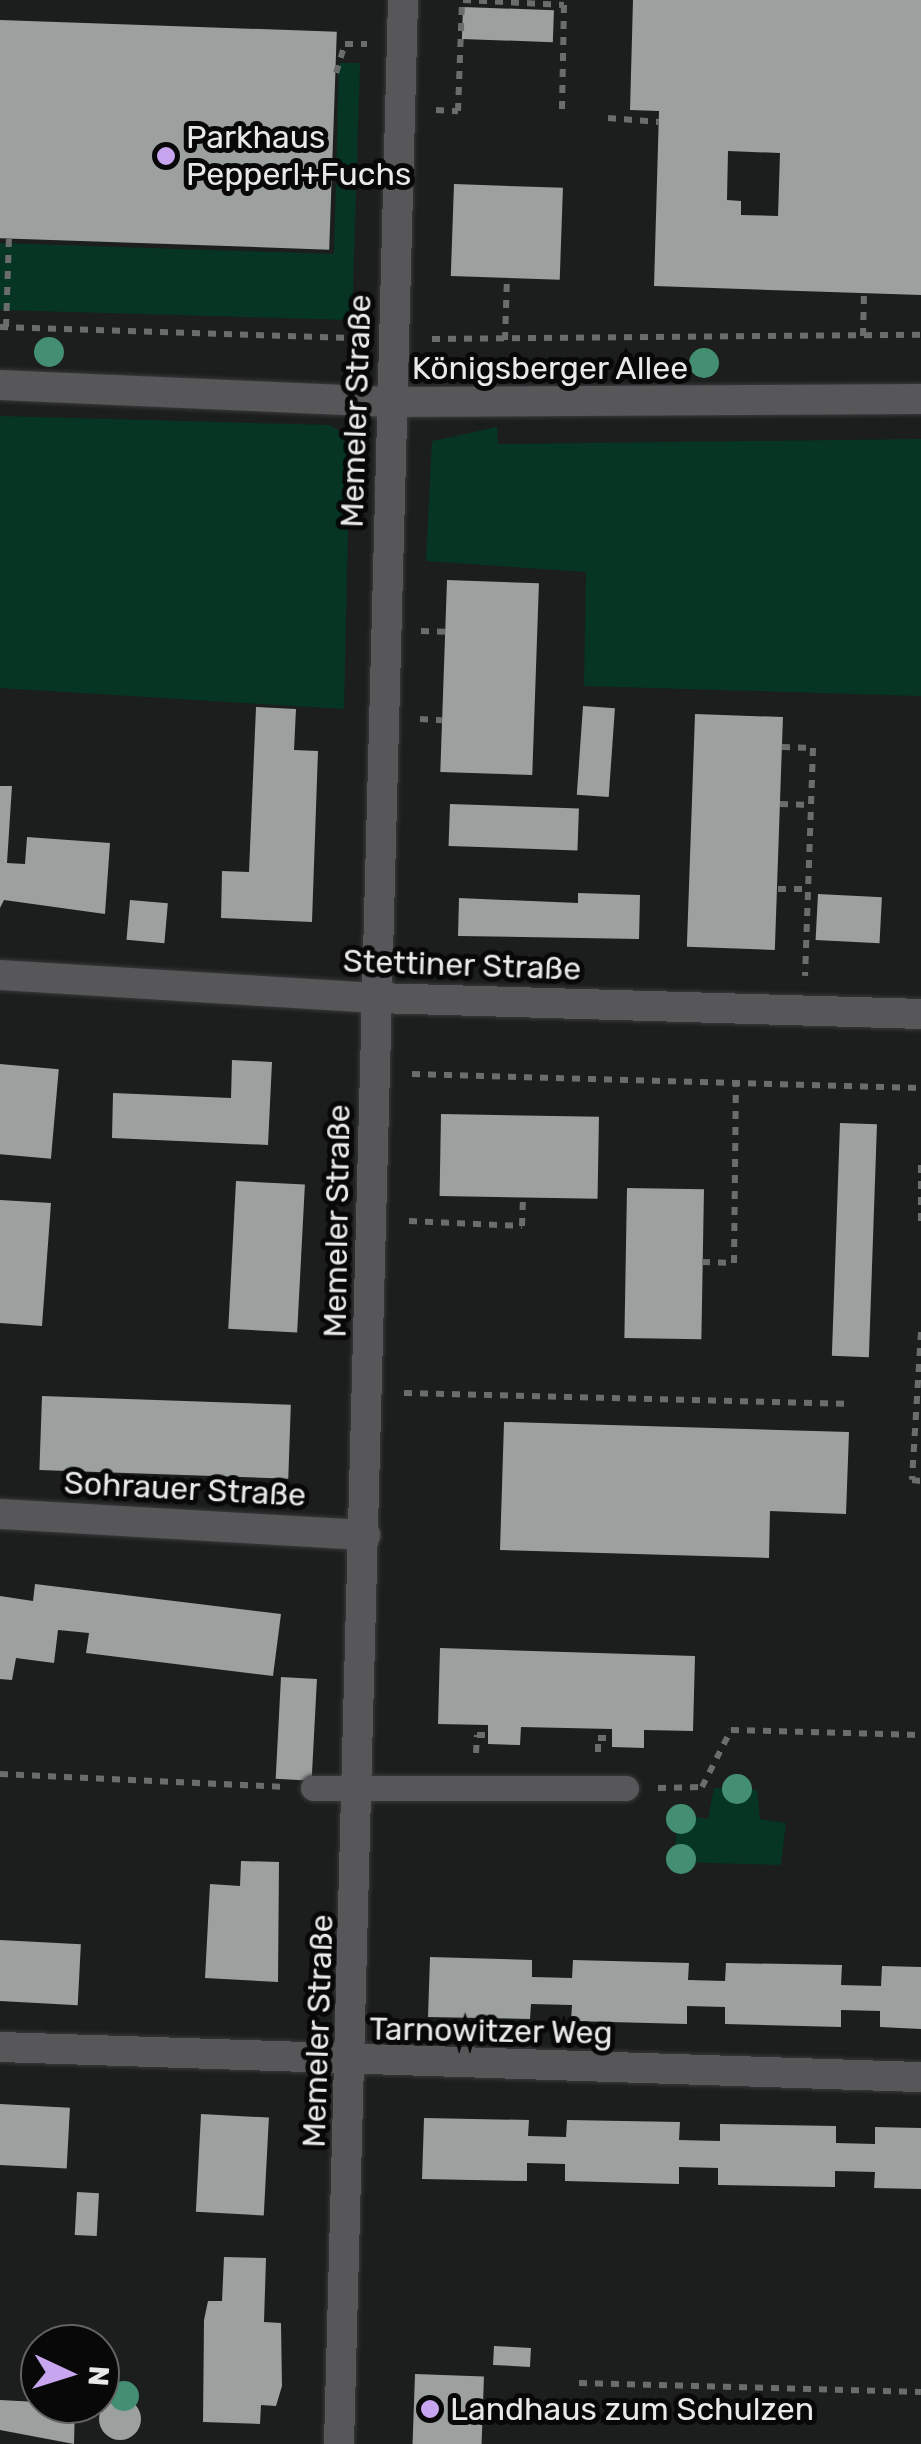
<!DOCTYPE html>
<meta charset="utf-8">
<style>
body{margin:0}
#map{position:relative;width:921px;height:2444px;overflow:hidden;background:#1b1e1d;font-family:Rubik,sans-serif}
div>[style]{position:absolute}
[style*='--x']{left:calc(var(--x)*1px);top:calc(var(--y)*1px);width:calc(var(--w)*1px);rotate:calc(var(--a)*1deg)}
.green>*{inset:0;background:#063524}
.building>*{inset:0;background:#9ca09e;transform-origin:0 0}
.round{border-radius:50%}
.path>*{height:6px;margin-top:-3px;transform-origin:0;background:repeating-linear-gradient(90deg,#6b6d6c 0 8px,transparent 0 16px)}
.roads{filter:drop-shadow(0 0 2px #383a39) drop-shadow(0 0 2px #383a39)}
.lane>*{height:25px;margin:-12.5px;padding:0 12.5px;transform-origin:12.5px;border-radius:12.5px;background:#575658}
.street>*{height:30px;margin:-15px;padding:0 15px;transform-origin:15px;border-radius:15px;background:#575658}
.trees>*{width:30px;height:30px;margin:-15px;border-radius:50%;background:#448f72}
.dots>*{width:28px;height:28px;translate:-50% -50%;box-sizing:border-box;border:5px solid #070807;border-radius:50%}
span{translate:-50% -50%;white-space:nowrap;text-align:center;line-height:1.15;-webkit-text-stroke:10px #070807;paint-order:stroke}
.poi-label{font-size:32px;color:#e8e9e8}
.left{translate:0 -50%;text-align:left}
.street-label{font-size:32px;color:#e8e9e8}
.north{position:absolute;left:20px;top:2324px;width:100px;height:100px;box-sizing:border-box;background:#070807;border:2px solid #616261;border-radius:50%;rotate:94deg;font-size:28px;font-weight:700;line-height:40px;text-align:center;color:#e8e9e8}
.north::after{content:'';display:block;margin:auto;width:35px;height:45px;background:#c8a6ef;clip-path:polygon(50% 0,100% 100%,50% 72%,0 100%)}
</style>
<div id="map">
<div class="green">
<i style="clip-path:polygon(339px 63px,360px 63px,352px 320px,0 310px,0 243px,334px 254px)"></i>
<i style="clip-path:polygon(0 416px,330px 425px,350px 438px,344px 709px,0 688px)"></i>
<i style="clip-path:polygon(497px 427px,498px 444px,921px 439px,921px 696px,584px 686px,586px 572px,426px 561px,432px 441px)"></i>
<i style="clip-path:polygon(714px 1788px,757px 1790px,760px 1819px,786px 1823px,781px 1865px,675px 1862px,677px 1814px,708px 1819px)"></i>
</div>
<div class="building">
<i style="clip-path:polygon(evenodd,633px 0,921px 0,921px 295px,654px 286px,659px 111px,630px 110px,633px 0,728px 151px,780px 153px,778px 216px,741px 215px,741px 201px,727px 200px,728px 151px)"></i>
<i style="left:463px;top:7px;width:91px;height:32px;rotate:2deg"></i>
<i style="left:0;top:20px;width:337px;height:218px;rotate:2deg"></i>
<i style="left:454px;top:184px;width:109px;height:92px;rotate:2deg"></i>
<i style="left:447px;top:580px;width:92px;height:192px;rotate:2deg"></i>
<i style="left:583px;top:706px;width:32px;height:89px;rotate:4deg"></i>
<i style="clip-path:polygon(256px 707px,296px 709px,294px 750px,318px 751px,312px 922px,221px 918px,222px 871px,249px 872px)"></i>
<i style="left:695px;top:714px;width:88px;height:233px;rotate:2deg"></i>
<i style="clip-path:polygon(0 786px,12px 786px,7px 863px,25px 864px,27px 837px,110px 843px,105px 914px,4px 900px,0 908px)"></i>
<i style="left:450px;top:804px;width:129px;height:42px;rotate:2deg"></i>
<i style="clip-path:polygon(578px 893px,640px 895px,639px 939px,458px 936px,459px 898px,578px 903px)"></i>
<i style="left:818px;top:894px;width:64px;height:46px;rotate:3deg"></i>
<i style="left:130px;top:900px;width:38px;height:40px;rotate:5deg"></i>
<i style="clip-path:polygon(232px 1060px,272px 1062px,268px 1145px,112px 1138px,113px 1093px,231px 1098px)"></i>
<i style="left:0;top:1064px;width:59px;height:90px;rotate:5deg"></i>
<i style="left:441px;top:1114px;width:158px;height:82px;rotate:1deg"></i>
<i style="left:840px;top:1123px;width:37px;height:233px;rotate:2deg"></i>
<i style="left:236px;top:1181px;width:69px;height:148px;rotate:3deg"></i>
<i style="left:627px;top:1188px;width:77px;height:150px;rotate:1deg"></i>
<i style="clip-path:polygon(0 1200px,51px 1203px,42px 1326px,0 1323px)"></i>
<i style="left:42px;top:1396px;width:249px;height:74px;rotate:2deg"></i>
<i style="clip-path:polygon(504px 1422px,849px 1432px,846px 1514px,770px 1511px,769px 1558px,500px 1550px)"></i>
<i style="clip-path:polygon(35px 1584px,281px 1614px,273px 1676px,86px 1653px,89px 1633px,58px 1630px,54px 1663px,16px 1658px,12px 1680px,0 1679px,0 1596px,33px 1601px)"></i>
<i style="clip-path:polygon(440px 1648px,695px 1656px,693px 1731px,644px 1730px,644px 1748px,612px 1747px,612px 1729px,521px 1727px,520px 1745px,488px 1744px,488px 1725px,438px 1724px)"></i>
<i style="left:281px;top:1677px;width:36px;height:102px;rotate:3deg"></i>
<i style="clip-path:polygon(241px 1861px,279px 1862px,278px 1982px,205px 1978px,210px 1884px,240px 1886px)"></i>
<i style="left:0;top:1940px;width:81px;height:61px;rotate:3deg"></i>
<i style="clip-path:polygon(430px 1957px,532px 1960px,532px 1977px,572px 1978px,573px 1960px,689px 1963px,688px 1980px,725px 1981px,726px 1963px,842px 1965px,841px 1985px,881px 1986px,882px 1966px,921px 1967px,921px 2029px,880px 2027px,880px 2011px,841px 2010px,841px 2027px,725px 2024px,725px 2007px,687px 2006px,687px 2024px,571px 2021px,572px 2005px,531px 2004px,530px 2019px,428px 2017px)"></i>
<i style="left:0;top:2104px;width:70px;height:61px;rotate:3deg"></i>
<i style="left:201px;top:2114px;width:68px;height:98px;rotate:3deg"></i>
<i style="clip-path:polygon(424px 2118px,529px 2120px,528px 2136px,566px 2137px,567px 2120px,680px 2122px,679px 2140px,720px 2141px,720px 2124px,836px 2126px,836px 2143px,875px 2144px,875px 2127px,921px 2128px,921px 2189px,874px 2188px,875px 2172px,835px 2171px,835px 2187px,718px 2185px,718px 2168px,679px 2167px,679px 2184px,565px 2181px,565px 2164px,527px 2163px,527px 2181px,422px 2179px)"></i>
<i style="left:77px;top:2192px;width:22px;height:43px;rotate:3deg"></i>
<i style="clip-path:polygon(224px 2257px,266px 2258px,264px 2322px,281px 2323px,282px 2386px,276px 2406px,261px 2405px,260px 2424px,203px 2422px,204px 2320px,208px 2301px,222px 2301px)"></i>
<i style="left:494px;top:2346px;width:37px;height:19px;rotate:3deg"></i>
<i style="left:415px;top:2374px;width:69px;height:70px;rotate:2deg"></i>
<i class="round" style="left:99px;top:2398px;width:42px;height:42px"></i>
<i style="clip-path:polygon(0 2400px,75px 2404px,74px 2444px,0 2430px)"></i>
</div>
<div class="path">
<i style="--x:463;--y:0;--w:101;--a:2.8"></i>
<i style="--x:564;--y:5;--w:108;--a:91.1"></i>
<i style="--x:336;--y:73;--w:30;--a:-73"></i>
<i style="--x:345;--y:44;--w:22;--a:0"></i>
<i style="--x:436;--y:110;--w:22;--a:3"></i>
<i style="--x:458;--y:111;--w:111;--a:-87.9"></i>
<i style="--x:608;--y:118;--w:51;--a:4.5"></i>
<i style="--x:0;--y:327;--w:360;--a:1.8"></i>
<i style="--x:6;--y:327;--w:89;--a:-88.1"></i>
<i style="--x:863;--y:336;--w:43;--a:-88.7"></i>
<i style="--x:432;--y:339;--w:489;--a:-0.5"></i>
<i style="--x:505;--y:340;--w:62;--a:-88.2"></i>
<i style="--x:421;--y:631;--w:24;--a:2"></i>
<i style="--x:420;--y:719;--w:22;--a:3"></i>
<i style="--x:782;--y:747;--w:31;--a:2"></i>
<i style="--x:813;--y:748;--w:228;--a:92"></i>
<i style="--x:780;--y:804;--w:31;--a:2"></i>
<i style="--x:778;--y:889;--w:31;--a:0"></i>
<i style="--x:412;--y:1074;--w:509;--a:1.58"></i>
<i style="--x:921;--y:1165;--w:63;--a:90"></i>
<i style="--x:409;--y:1221;--w:113;--a:2.5"></i>
<i style="--x:522;--y:1226;--w:28;--a:-88"></i>
<i style="--x:702;--y:1262;--w:32;--a:2"></i>
<i style="--x:734;--y:1263;--w:180;--a:-89.4"></i>
<i style="--x:921;--y:1332;--w:148;--a:93.5"></i>
<i style="--x:912;--y:1480;--w:9;--a:6"></i>
<i style="--x:404;--y:1393;--w:441;--a:1.4"></i>
<i style="--x:598;--y:1752;--w:14;--a:-90"></i>
<i style="--x:598;--y:1738;--w:14;--a:0"></i>
<i style="--x:476;--y:1753;--w:18;--a:-87"></i>
<i style="--x:477;--y:1735;--w:11;--a:0"></i>
<i style="--x:0;--y:1774;--w:281;--a:2.6"></i>
<i style="--x:658;--y:1788;--w:44;--a:-1.3"></i>
<i style="--x:702;--y:1787;--w:64;--a:-63"></i>
<i style="--x:731;--y:1730;--w:190;--a:1.5"></i>
<i style="--x:579;--y:2383;--w:342;--a:1.5"></i>
</div>
<div class="roads">
<div class="lane">
<i style="--x:313;--y:1788;--w:313;--a:0"></i>
</div>
<div class="street">
<i style="--x:0;--y:385;--w:390;--a:2.5"></i>
<i style="--x:390;--y:402;--w:531;--a:-0.32"></i>
<i style="--x:0;--y:975;--w:378;--a:3.5"></i>
<i style="--x:377;--y:998;--w:544;--a:1.68"></i>
<i style="--x:0;--y:1514;--w:366;--a:3.3"></i>
<i style="--x:0;--y:2047;--w:921;--a:1.87"></i>
<i style="--x:339;--y:2444;--w:2445;--a:-88.5"></i>
</div>
</div>
<div class="trees">
<i style="left:49px;top:352px"></i>
<i style="left:704px;top:363px"></i>
<i style="left:737px;top:1789px"></i>
<i style="left:681px;top:1819px"></i>
<i style="left:681px;top:1859px"></i>
<i style="left:124px;top:2396px"></i>
</div>
<div class="dots">
<i style="left:166px;top:156px;background:#c8a6ef"></i>
<i style="left:430px;top:2409px;background:#c8a6ef"></i>
</div>
<div class="poi-label">
<span class="left" style="left:186px;top:156px">Parkhaus<br>Pepperl+Fuchs</span>
<span class="left" style="left:450px;top:2409px">Landhaus zum Schulzen</span>
</div>
<div class="street-label">
<span style="left:550px;top:368px">Königsberger Allee</span>
<span style="left:356px;top:411px;rotate:-88deg">Memeler Straße</span>
<span style="left:462px;top:965px;rotate:2deg">Stettiner Straße</span>
<span style="left:337px;top:1221px;rotate:-89deg">Memeler Straße</span>
<span style="left:185px;top:1489px;rotate:3deg">Sohrauer Straße</span>
<span style="left:318px;top:2031px;rotate:-88deg">Memeler Straße</span>
<span style="left:491px;top:2031px;rotate:1deg">Tarnowitzer Weg</span>
</div>
<div class="north">N</div>
</div>
